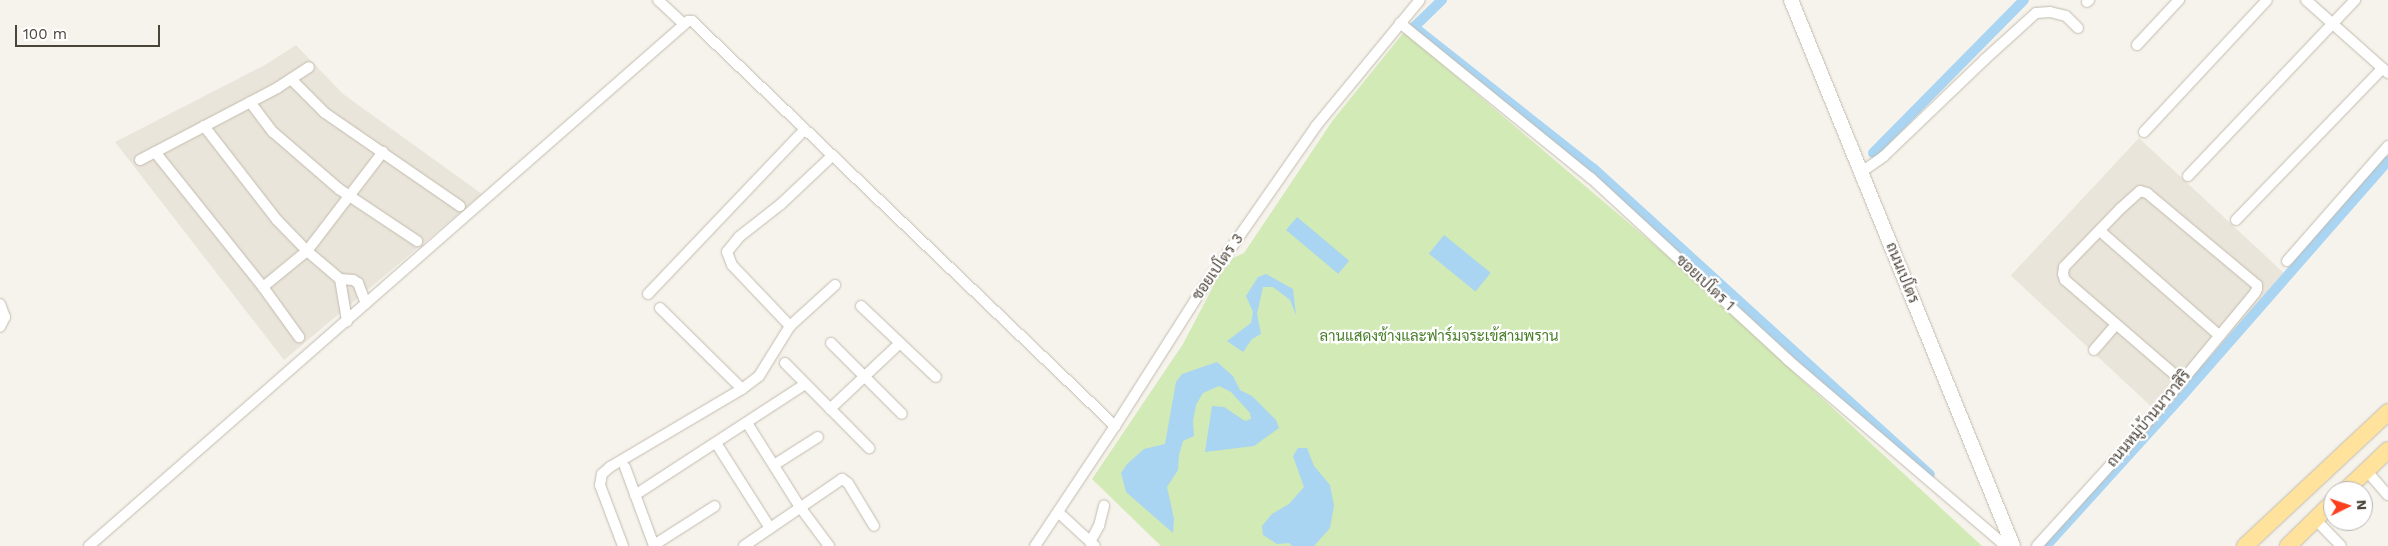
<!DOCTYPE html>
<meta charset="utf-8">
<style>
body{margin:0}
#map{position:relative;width:2388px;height:546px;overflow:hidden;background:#f6f3ec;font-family:"Work Sans",Sarabun,sans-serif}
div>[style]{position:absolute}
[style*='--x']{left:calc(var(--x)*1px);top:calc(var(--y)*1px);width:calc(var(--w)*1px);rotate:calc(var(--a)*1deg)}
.residential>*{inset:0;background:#eae5da;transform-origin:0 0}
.green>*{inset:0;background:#d2eab5}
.water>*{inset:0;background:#a9d4f2;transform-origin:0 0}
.canal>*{height:10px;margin:-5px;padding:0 5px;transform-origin:5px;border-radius:5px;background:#a9d4f2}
.roads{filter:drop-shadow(0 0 1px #c2bbae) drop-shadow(0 0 1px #c2bbae)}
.minor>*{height:10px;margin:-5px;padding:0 5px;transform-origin:5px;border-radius:5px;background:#fff}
.tertiary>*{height:14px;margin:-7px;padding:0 7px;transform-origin:7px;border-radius:7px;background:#fff}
.primary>*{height:16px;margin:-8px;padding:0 8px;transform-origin:8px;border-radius:8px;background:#ffe39c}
span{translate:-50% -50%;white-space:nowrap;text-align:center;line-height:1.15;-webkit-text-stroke:4.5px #fff;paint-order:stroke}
.street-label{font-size:15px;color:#4b4439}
.park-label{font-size:15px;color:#4a7f2a}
.north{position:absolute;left:2323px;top:481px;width:50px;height:50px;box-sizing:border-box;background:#fff;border:1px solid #b7b4b0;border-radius:50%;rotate:86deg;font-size:14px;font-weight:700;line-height:20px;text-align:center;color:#4b4439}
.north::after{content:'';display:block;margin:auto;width:18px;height:22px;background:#fc3f1d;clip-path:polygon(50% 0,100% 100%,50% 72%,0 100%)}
.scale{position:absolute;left:15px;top:25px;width:145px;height:22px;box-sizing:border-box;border:2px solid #4b4439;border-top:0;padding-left:6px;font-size:15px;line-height:18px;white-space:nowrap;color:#4b4439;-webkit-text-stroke:4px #fff;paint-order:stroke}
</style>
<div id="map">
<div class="residential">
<i style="clip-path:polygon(296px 45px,343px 94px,482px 194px,284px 360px,115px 142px,265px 65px)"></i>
<i style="left:2139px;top:138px;width:200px;height:188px;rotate:43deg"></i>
</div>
<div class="green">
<i style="clip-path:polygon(1404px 32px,1677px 264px,1982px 546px,1161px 546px,1092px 479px,1183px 344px,1216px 281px,1233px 258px,1244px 253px,1333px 120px)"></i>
</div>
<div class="water">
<i style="left:1297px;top:217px;width:68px;height:17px;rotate:40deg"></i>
<i style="left:1444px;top:235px;width:60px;height:24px;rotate:39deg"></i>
<i style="clip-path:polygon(1266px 274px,1293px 289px,1296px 315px,1290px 300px,1273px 287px,1263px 287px,1257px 314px,1261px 334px,1252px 339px,1243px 352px,1227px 341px,1251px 323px,1253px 312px,1246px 296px,1258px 277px)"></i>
<i style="clip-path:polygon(1217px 362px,1233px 376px,1240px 390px,1252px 396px,1276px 420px,1279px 428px,1254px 446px,1205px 452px,1212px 406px,1224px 407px,1245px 421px,1251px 419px,1250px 413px,1231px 392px,1219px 386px,1203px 393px,1196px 405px,1193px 421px,1194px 436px,1183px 441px,1179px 455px,1178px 470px,1167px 487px,1174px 519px,1173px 533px,1126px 492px,1121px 473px,1127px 464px,1144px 449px,1165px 444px,1176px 382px,1182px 374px)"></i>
<i style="clip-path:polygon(1298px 448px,1307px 448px,1314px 466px,1330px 485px,1334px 506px,1330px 528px,1314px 546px,1292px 546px,1289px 543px,1277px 544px,1263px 535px,1262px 526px,1272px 514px,1289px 504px,1304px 487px,1293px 456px)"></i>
</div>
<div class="canal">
<i style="--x:1442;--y:0;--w:39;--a:136"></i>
<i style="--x:1414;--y:27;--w:229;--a:38.3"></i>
<i style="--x:1594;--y:169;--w:454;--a:42.3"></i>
<i style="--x:1873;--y:153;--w:215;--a:-45.4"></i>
<i style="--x:2046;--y:546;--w:204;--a:-47.8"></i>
<i style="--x:2183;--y:395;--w:311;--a:-48.8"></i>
</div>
<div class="roads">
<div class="minor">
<i style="--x:658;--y:0;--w:34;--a:43"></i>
<i style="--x:2306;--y:0;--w:110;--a:41.7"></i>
<i style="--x:2087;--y:2;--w:3;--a:-45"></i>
<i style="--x:1400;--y:23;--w:246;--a:39.1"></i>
<i style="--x:1591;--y:178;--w:268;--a:42.7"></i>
<i style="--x:1788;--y:360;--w:287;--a:40.5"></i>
<i style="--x:2137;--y:45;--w:62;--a:-47"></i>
<i style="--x:291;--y:79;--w:48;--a:45"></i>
<i style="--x:325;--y:113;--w:164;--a:34.6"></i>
<i style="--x:250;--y:102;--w:38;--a:53"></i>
<i style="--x:273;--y:132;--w:87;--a:40.8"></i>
<i style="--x:339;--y:189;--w:94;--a:33.7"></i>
<i style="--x:204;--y:126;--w:119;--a:52.2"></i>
<i style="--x:277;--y:220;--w:43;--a:45.9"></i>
<i style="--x:307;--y:251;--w:43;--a:40.3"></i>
<i style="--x:340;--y:279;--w:43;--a:80.5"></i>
<i style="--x:2144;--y:132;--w:180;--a:-47"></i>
<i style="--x:155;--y:152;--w:173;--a:51.3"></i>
<i style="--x:263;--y:287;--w:62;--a:54.2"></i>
<i style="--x:140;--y:160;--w:155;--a:-27.7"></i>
<i style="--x:277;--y:88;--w:38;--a:-33"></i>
<i style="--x:1860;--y:173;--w:29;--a:-35"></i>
<i style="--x:1884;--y:156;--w:139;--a:-43.8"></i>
<i style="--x:1984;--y:60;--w:70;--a:-42.1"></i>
<i style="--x:2036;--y:13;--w:14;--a:-4"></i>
<i style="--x:2050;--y:12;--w:16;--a:14"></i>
<i style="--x:2066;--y:16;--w:17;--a:45"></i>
<i style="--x:2188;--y:176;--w:243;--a:-46.5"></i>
<i style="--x:2236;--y:220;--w:211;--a:-46"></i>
<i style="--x:2100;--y:231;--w:159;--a:41.2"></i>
<i style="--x:2287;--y:261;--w:153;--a:-48.7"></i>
<i style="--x:340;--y:279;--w:13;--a:4"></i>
<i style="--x:353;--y:280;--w:6;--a:31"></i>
<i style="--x:358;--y:283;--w:22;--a:69"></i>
<i style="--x:263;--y:287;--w:57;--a:-39.3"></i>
<i style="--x:307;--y:251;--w:125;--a:-52.5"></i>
<i style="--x:648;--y:294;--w:226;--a:-46.4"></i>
<i style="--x:0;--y:304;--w:14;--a:69"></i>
<i style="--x:5;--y:317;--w:11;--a:117"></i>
<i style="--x:861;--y:306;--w:103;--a:43.4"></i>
<i style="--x:660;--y:308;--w:115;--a:44.6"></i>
<i style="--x:790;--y:326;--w:84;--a:-133.6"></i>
<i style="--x:732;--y:265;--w:14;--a:-111"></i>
<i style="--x:727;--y:252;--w:19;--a:-51"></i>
<i style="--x:739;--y:237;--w:53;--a:-38.2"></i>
<i style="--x:781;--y:204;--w:70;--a:-43.3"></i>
<i style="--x:831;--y:343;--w:100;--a:45"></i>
<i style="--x:2094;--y:350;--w:33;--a:-49"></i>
<i style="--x:785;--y:363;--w:120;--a:45.3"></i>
<i style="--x:830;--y:409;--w:96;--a:-43.3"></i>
<i style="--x:747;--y:423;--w:99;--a:57.8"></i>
<i style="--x:800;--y:507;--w:49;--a:53.4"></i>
<i style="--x:716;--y:443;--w:101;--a:57.6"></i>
<i style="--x:774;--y:465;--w:52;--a:-32.5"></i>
<i style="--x:625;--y:467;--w:84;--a:69.8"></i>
<i style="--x:2366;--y:470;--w:33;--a:49"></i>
<i style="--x:635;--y:495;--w:203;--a:-33.1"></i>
<i style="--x:1058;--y:512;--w:50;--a:42.6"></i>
<i style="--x:2315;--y:519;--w:37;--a:46"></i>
<i style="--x:1090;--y:542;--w:18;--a:-61"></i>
<i style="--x:1099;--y:526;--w:21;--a:-76"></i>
<i style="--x:654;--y:545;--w:72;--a:-32.6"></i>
<i style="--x:89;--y:546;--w:797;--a:-41.23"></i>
<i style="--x:688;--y:21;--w:4;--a:0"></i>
<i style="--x:692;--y:21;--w:586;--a:43.75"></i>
<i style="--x:623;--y:546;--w:65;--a:-110.7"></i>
<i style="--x:600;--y:485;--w:11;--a:-80"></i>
<i style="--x:602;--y:474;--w:11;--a:-41"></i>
<i style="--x:610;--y:467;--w:153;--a:-30.6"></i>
<i style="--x:742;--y:389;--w:21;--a:-37"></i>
<i style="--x:759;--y:376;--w:59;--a:-58.2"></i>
<i style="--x:790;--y:326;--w:61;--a:-42.3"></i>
<i style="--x:744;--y:546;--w:119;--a:-34.4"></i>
<i style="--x:842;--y:479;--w:7;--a:34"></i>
<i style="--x:848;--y:483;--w:50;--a:58.8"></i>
<i style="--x:1035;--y:546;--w:144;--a:-56.3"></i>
<i style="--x:1115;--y:426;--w:160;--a:-57.5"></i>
<i style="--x:1201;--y:291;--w:201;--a:-55.1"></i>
<i style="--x:1316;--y:126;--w:163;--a:-50.5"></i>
<i style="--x:2037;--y:546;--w:130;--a:-47.8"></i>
<i style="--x:2124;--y:450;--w:90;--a:-50"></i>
<i style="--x:2182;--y:381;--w:114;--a:-50.3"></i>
<i style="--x:2255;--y:293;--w:4;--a:-63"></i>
<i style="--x:2257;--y:289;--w:4;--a:-90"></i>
<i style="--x:2257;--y:285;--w:143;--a:-140.1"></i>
<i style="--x:2147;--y:193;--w:7;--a:-164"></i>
<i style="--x:2140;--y:191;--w:25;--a:138"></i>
<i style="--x:2121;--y:208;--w:82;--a:134"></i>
<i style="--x:2064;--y:267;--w:7;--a:98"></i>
<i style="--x:2063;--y:274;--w:6;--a:72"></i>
<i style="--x:2065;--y:280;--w:155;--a:40.8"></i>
</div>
<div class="tertiary">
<i style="--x:1791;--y:0;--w:589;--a:67.87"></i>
</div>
<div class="primary">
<i style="--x:2345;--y:491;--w:59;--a:-43.6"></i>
<i style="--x:2245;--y:546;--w:196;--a:-43.1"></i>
<i style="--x:2288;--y:546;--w:63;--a:-44.4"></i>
</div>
</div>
<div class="street-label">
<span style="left:1218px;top:267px;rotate:-55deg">ซอยเปโตร 3</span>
<span style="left:1902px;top:273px;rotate:68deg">ถนนเปโตร</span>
<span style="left:1705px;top:283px;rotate:43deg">ซอยเปโตร 1</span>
<span style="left:2149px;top:419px;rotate:-50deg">ถนนหมู่บ้านนาวาสิริ</span>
</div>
<div class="park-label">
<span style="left:1439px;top:337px">ลานแสดงช้างและฟาร์มจระเข้สามพราน</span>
</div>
<div class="north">N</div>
<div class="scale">100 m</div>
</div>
